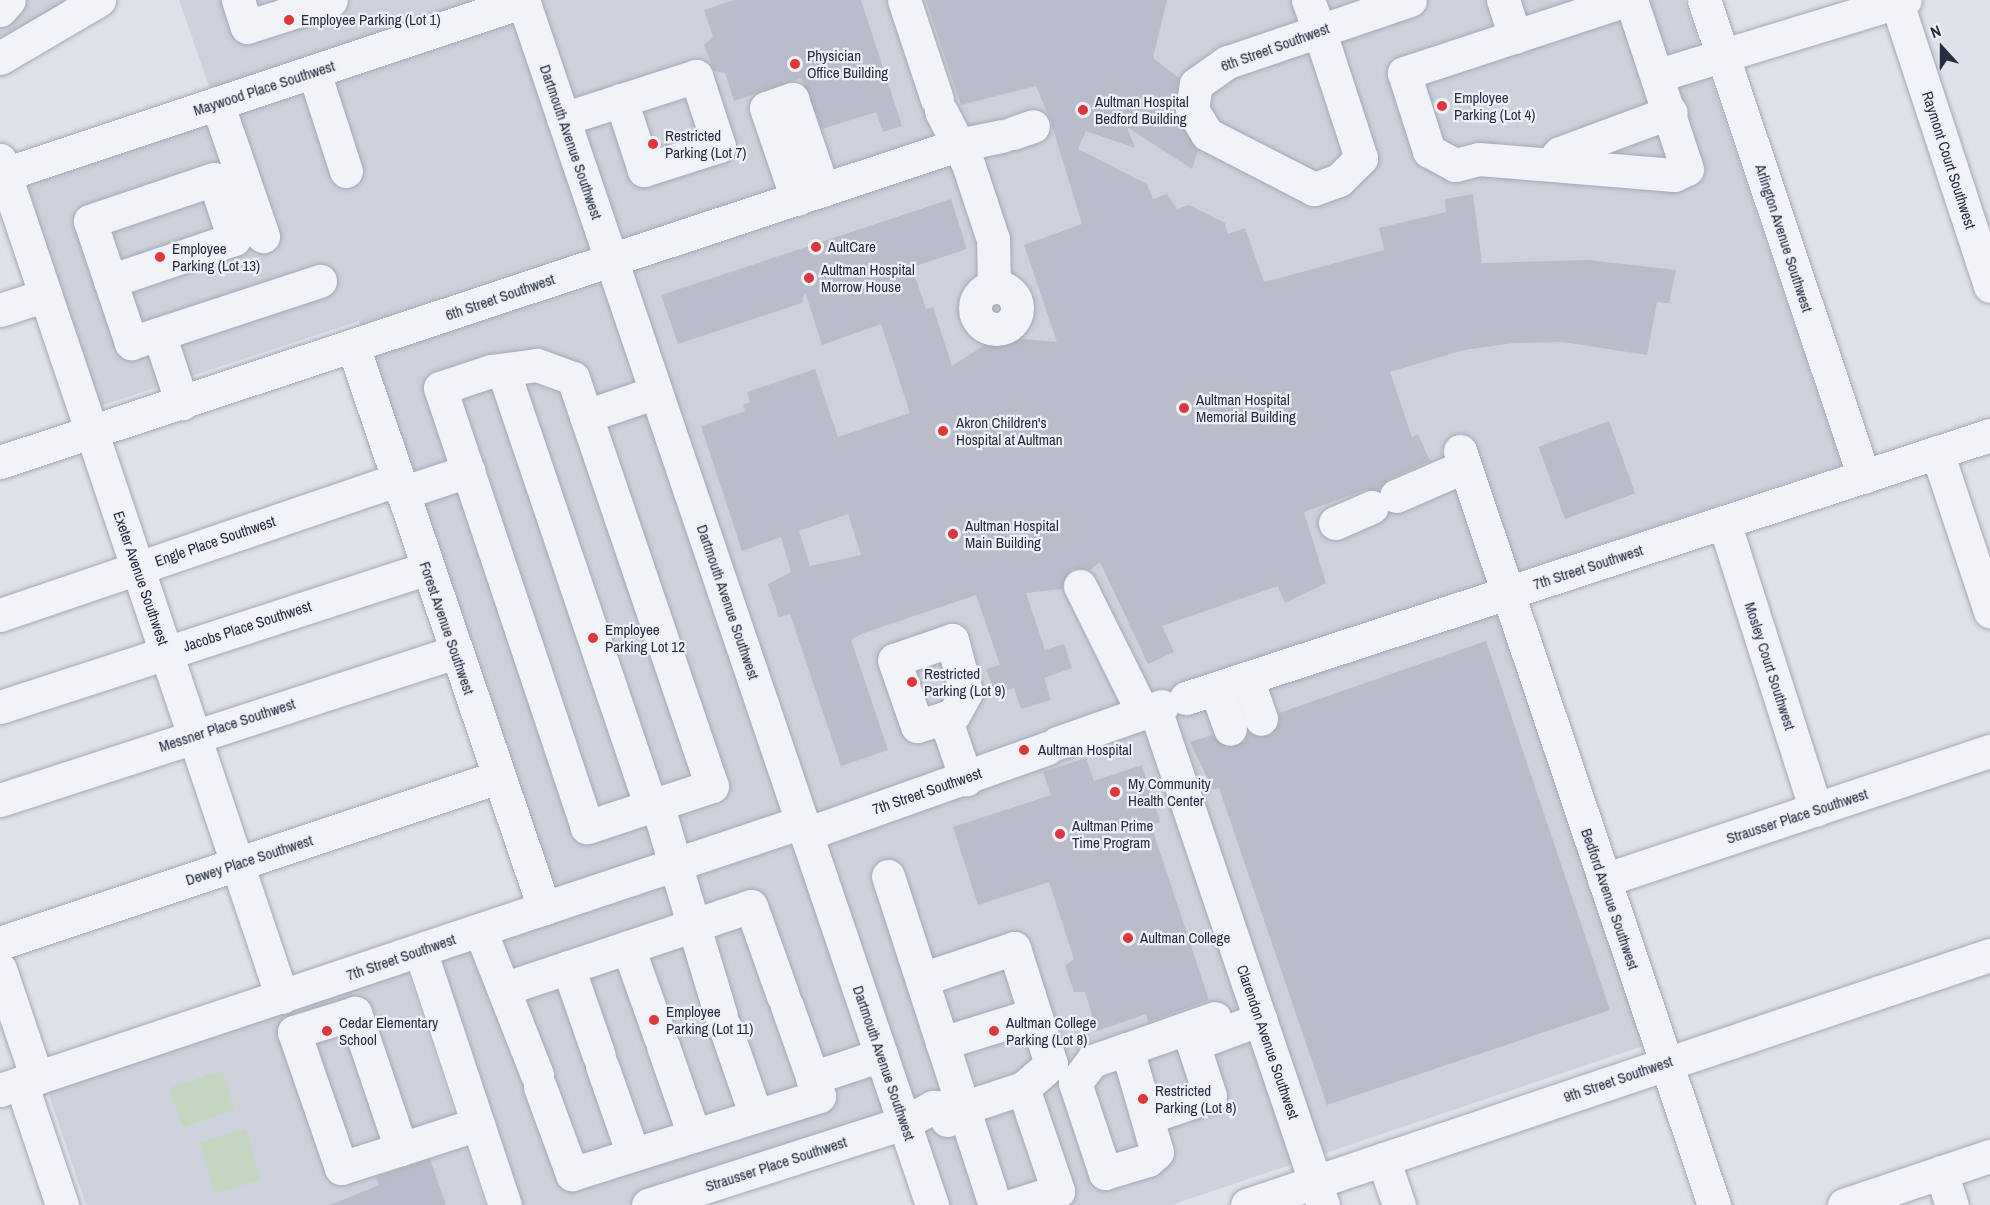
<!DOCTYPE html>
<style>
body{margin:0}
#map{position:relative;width:1990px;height:1205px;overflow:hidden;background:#dfe2ea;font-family:"Archivo Narrow",sans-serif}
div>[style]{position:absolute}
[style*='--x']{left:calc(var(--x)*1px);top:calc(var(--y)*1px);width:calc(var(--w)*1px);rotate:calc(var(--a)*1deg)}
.built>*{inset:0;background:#cdd1dc}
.green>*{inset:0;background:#c2d5bf;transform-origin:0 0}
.building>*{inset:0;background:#b9bdca;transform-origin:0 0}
.roads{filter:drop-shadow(0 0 2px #a4a8b5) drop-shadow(0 0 2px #a4a8b5)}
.minor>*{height:33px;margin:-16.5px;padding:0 16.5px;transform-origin:16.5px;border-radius:16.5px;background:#f2f3f8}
.minor>.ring{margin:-16.5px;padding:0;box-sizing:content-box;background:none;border:33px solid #f2f3f8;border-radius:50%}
.dots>*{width:16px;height:16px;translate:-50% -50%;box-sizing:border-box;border:3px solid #eff1f7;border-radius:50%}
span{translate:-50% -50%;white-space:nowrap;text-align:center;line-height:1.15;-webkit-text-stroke:4.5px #eff1f7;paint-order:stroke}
.poi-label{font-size:15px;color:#262d43}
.left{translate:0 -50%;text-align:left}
.street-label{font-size:15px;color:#262d43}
.north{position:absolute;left:1912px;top:18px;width:60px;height:60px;-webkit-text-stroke:4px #eff1f7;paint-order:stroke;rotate:339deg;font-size:16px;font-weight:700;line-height:24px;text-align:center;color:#262d43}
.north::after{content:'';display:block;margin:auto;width:21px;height:27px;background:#262d43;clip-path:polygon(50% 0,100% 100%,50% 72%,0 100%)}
</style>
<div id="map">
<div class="built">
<i style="clip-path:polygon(0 0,81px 0,0 44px)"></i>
<i style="clip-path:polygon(179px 0,1684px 0,1842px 465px,1487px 582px,1643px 1046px,1171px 1205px,946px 1205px,914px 1110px,625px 1205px,521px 1205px,438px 959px,560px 918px,359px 321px,100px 406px,25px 184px,221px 121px)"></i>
<i style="clip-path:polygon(407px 971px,485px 1205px,86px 1205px,48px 1092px)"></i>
</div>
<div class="green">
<i style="left:222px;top:1071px;width:41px;height:55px;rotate:72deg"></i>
<i style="left:246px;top:1129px;width:53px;height:48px;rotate:74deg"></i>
</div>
<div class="building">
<i style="clip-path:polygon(734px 0,861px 0,902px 126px,883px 132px,876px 112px,822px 129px,801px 78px,734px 101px,725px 73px,714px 71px,704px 45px,713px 37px,704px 10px)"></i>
<i style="clip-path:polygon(evenodd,926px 0,1167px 0,1153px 58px,1179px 78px,1173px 113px,1198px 150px,1192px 169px,1127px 127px,1135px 148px,1086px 131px,1078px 149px,1147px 184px,1153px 199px,1167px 194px,1177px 209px,1189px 205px,1225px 223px,1228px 234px,1245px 228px,1264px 282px,1384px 250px,1379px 228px,1446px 212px,1445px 199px,1473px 194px,1482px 263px,1588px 260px,1676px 270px,1669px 303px,1657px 302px,1647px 355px,1563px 342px,1514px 343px,1464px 350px,1390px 372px,1412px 437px,1418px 434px,1430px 461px,1389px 479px,1379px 490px,1365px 490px,1304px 512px,1326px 583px,1285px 603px,1278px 586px,1162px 626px,1174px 652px,1148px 664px,1100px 562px,1090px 570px,1072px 569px,1062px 589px,1026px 593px,1045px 650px,1064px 644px,1072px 668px,1044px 678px,1051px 700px,1021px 709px,1014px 688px,995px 694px,986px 669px,1000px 665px,976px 595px,861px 634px,851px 640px,888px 750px,841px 766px,790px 614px,779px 617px,768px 584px,791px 572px,781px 537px,742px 551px,701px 426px,745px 411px,743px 405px,750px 402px,747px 392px,815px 369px,838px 437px,910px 413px,881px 324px,822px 345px,805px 292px,802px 303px,678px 344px,661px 295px,951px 199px,967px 249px,912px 267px,926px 309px,933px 307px,952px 366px,997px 337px,1057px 342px,1024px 245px,1082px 224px,1050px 119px,1036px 86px,961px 105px,926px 0,848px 514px,861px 555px,810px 566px,799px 531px,848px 514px)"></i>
<i style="left:1609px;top:421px;width:77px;height:75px;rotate:70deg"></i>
<i style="clip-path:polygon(1486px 641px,1610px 1010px,1327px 1105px,1219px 788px,1213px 790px,1190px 742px,1212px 735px,1227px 747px,1244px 742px,1248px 733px,1268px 736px,1279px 723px,1279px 713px)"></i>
<i style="clip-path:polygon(1086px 758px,1094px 781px,1142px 765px,1160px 822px,1151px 825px,1209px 1000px,1148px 1022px,1146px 1014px,1097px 1031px,1085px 992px,1074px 992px,1065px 966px,1074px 959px,1049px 882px,978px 905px,953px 827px,1051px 795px,1043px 772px)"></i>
<i style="clip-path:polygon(430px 1159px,446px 1205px,330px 1205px,379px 1185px,376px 1177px)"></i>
</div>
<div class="roads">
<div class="minor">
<i style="--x:238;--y:0;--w:28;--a:72"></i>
<i style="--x:247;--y:27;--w:88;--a:-17.8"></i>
<i style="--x:523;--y:0;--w:1273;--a:71.25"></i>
<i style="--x:904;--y:0;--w:104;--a:71.6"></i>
<i style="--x:1308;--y:0;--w:33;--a:70"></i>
<i style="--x:1319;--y:31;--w:21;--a:71"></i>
<i style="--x:1326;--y:51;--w:113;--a:71.9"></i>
<i style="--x:1361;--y:158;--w:31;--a:135"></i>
<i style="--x:1339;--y:180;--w:27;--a:160"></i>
<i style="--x:1314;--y:189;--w:120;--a:-152.8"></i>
<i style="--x:1207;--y:134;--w:29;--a:-121"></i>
<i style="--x:1192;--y:109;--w:25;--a:-81"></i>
<i style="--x:1196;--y:84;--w:39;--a:-35"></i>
<i style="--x:1228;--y:62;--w:192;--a:-18.8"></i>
<i style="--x:1503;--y:0;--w:39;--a:72"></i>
<i style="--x:1626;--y:0;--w:234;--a:161.8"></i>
<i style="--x:1404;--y:73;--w:82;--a:72.2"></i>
<i style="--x:1429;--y:151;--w:30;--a:28"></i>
<i style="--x:1455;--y:165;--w:25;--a:-14"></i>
<i style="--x:1479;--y:159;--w:196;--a:4.7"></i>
<i style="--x:1674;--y:175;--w:14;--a:-25"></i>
<i style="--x:1687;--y:169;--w:178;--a:-108.3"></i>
<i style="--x:1704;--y:0;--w:503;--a:71.46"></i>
<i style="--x:1896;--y:0;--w:301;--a:71.8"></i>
<i style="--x:0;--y:10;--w:13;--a:-48"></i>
<i style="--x:0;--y:58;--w:115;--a:-30.4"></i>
<i style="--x:314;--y:72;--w:104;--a:72.1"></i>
<i style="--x:1659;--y:75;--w:257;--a:-17"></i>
<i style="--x:217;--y:103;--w:141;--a:70.9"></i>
<i style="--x:941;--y:111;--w:59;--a:63"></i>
<i style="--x:968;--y:164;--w:79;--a:71.6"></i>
<i style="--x:993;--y:239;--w:48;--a:88.8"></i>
<i style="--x:563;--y:119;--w:140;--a:-17.9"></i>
<i style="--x:696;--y:76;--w:74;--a:71.8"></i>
<i style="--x:719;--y:146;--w:79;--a:162.3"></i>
<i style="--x:644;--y:170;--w:74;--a:-108.2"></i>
<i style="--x:1013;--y:133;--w:21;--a:-19"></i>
<i style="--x:0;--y:160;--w:883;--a:71.38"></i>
<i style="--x:1550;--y:164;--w:15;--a:-48"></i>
<i style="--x:1560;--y:153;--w:118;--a:-20.3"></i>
<i style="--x:5;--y:174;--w:547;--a:-18.43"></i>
<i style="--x:797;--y:199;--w:96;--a:-108.8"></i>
<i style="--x:766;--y:108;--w:28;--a:-19"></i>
<i style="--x:792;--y:99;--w:96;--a:71.2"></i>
<i style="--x:110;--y:281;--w:131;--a:-18.7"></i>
<i style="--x:234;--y:239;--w:63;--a:-108.4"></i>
<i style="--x:214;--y:179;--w:131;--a:161.3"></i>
<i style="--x:90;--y:221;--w:129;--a:71.4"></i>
<i style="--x:131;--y:343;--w:199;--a:-18.2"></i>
<i class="ring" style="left:975px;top:287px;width:9px;height:9px"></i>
<i style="--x:0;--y:310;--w:48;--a:-18.1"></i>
<i style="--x:159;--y:334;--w:73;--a:71.6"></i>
<i style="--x:353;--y:346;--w:594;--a:71.23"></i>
<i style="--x:537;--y:365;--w:38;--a:20"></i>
<i style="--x:573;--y:378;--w:431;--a:71.2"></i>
<i style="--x:712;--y:786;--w:132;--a:161.8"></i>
<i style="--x:587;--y:827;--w:463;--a:-108.5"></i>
<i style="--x:440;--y:388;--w:54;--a:-18.4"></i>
<i style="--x:491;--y:371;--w:46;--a:-7.4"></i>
<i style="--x:503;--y:370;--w:460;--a:71.3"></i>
<i style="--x:586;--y:416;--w:74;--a:-18.9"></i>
<i style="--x:1460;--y:451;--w:796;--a:71.38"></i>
<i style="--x:1937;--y:452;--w:168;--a:71.6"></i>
<i style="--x:0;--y:462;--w:1009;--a:-18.31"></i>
<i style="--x:958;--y:145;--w:45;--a:-11.6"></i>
<i style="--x:402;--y:493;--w:70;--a:-18.4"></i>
<i style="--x:1396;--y:496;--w:75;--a:-23.5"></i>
<i style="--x:1724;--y:522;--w:302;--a:72.3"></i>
<i style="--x:1335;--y:523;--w:40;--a:-23.4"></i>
<i style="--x:1080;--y:586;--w:142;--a:63.6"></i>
<i style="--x:0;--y:615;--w:419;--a:-18.8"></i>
<i style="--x:1247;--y:678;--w:43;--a:71.1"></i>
<i style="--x:1216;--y:689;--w:42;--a:70.7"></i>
<i style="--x:1186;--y:698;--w:846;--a:-18.11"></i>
<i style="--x:0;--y:707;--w:449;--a:-18"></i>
<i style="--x:1155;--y:709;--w:524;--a:71.29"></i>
<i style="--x:945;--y:718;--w:10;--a:-24"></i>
<i style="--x:954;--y:714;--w:25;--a:-61"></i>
<i style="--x:966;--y:692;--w:54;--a:-105.1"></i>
<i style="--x:952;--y:640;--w:61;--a:161"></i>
<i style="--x:894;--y:660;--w:70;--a:70.8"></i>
<i style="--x:917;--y:726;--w:29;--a:-16"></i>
<i style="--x:945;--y:718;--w:65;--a:71"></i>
<i style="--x:1057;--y:743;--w:111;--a:-19.4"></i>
<i style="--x:0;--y:800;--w:478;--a:-18"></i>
<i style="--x:657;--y:804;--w:221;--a:73.2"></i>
<i style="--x:806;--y:834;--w:256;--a:-19.6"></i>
<i style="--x:888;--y:876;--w:346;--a:72"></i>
<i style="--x:1604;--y:880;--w:407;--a:-18.5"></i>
<i style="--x:480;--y:930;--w:156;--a:68.5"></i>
<i style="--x:0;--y:943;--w:525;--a:-18.43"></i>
<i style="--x:628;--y:947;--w:96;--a:70.4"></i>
<i style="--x:420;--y:950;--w:269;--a:71.6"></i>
<i style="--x:568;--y:967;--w:94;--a:70.8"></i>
<i style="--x:0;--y:969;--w:115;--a:71.3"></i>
<i style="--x:922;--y:979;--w:97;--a:-18.6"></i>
<i style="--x:1014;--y:948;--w:122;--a:72.3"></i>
<i style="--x:1051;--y:1064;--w:37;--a:139"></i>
<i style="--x:506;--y:988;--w:258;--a:-18.5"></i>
<i style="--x:751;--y:906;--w:96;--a:70.4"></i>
<i style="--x:725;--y:1027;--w:94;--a:70.8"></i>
<i style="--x:942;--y:1043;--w:97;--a:-17.3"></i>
<i style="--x:663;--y:1046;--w:94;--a:70.8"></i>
<i style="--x:1127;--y:1049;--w:107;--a:73.8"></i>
<i style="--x:1157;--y:1152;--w:12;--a:138"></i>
<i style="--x:1148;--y:1160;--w:45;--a:163.2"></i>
<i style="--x:1105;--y:1173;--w:95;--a:-108.4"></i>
<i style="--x:1075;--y:1083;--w:28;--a:-52"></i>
<i style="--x:1092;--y:1061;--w:37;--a:-19"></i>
<i style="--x:1127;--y:1049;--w:93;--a:-19.4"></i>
<i style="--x:602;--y:1066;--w:93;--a:70.6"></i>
<i style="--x:812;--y:1078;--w:73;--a:-18.4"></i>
<i style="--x:21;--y:1083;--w:129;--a:71.4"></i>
<i style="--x:540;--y:1087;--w:93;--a:69.8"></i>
<i style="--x:572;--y:1174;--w:259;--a:-17.5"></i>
<i style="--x:819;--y:1096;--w:96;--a:-109.6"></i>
<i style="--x:0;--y:1090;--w:846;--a:-18.48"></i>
<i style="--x:1151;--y:1116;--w:62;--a:-18.7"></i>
<i style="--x:1210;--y:1096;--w:55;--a:-108.1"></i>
<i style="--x:1193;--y:1044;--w:72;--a:-20.2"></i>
<i style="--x:947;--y:1120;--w:20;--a:-37"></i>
<i style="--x:963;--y:1108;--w:63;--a:-18.4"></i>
<i style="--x:1023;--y:1088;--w:109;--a:71.2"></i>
<i style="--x:1058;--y:1191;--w:46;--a:162.3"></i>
<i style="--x:401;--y:1149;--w:144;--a:-108.7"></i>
<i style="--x:355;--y:1013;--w:64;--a:162.7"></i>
<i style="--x:294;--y:1032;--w:144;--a:70.9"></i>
<i style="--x:341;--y:1168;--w:63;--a:-17.6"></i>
<i style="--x:401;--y:1149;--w:81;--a:-18"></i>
<i style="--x:1383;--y:1159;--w:49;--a:70.8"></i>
<i style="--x:1941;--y:1172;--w:35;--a:72"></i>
<i style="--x:648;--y:1205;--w:269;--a:-17.8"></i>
<i style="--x:904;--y:1123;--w:33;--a:-29"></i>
<i style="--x:933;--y:1107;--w:30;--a:2"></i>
<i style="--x:1247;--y:1205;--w:784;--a:-18.6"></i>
<i style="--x:1844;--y:1205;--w:154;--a:-18.6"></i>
</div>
</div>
<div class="dots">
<i style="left:289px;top:20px;background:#dc373c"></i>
<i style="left:795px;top:64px;background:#dc373c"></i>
<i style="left:1442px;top:106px;background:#dc373c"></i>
<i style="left:1083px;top:110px;background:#dc373c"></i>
<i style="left:653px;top:144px;background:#dc373c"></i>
<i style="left:816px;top:247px;background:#dc373c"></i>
<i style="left:160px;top:257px;background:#dc373c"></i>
<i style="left:809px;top:278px;background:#dc373c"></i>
<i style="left:1184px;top:408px;background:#dc373c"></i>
<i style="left:943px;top:431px;background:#dc373c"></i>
<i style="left:953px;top:534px;background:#dc373c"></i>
<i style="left:593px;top:638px;background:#dc373c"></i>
<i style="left:912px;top:682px;background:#dc373c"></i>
<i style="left:1024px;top:750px;background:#dc373c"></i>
<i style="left:1115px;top:792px;background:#dc373c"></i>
<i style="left:1060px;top:834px;background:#dc373c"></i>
<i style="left:1128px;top:938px;background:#dc373c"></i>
<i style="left:654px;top:1020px;background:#dc373c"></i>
<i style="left:327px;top:1031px;background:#dc373c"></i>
<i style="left:994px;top:1031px;background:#dc373c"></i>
<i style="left:1143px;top:1099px;background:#dc373c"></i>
</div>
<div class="poi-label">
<span class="left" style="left:301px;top:20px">Employee Parking (Lot 1)</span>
<span class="left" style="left:807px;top:64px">Physician<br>Office Building</span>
<span class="left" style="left:1454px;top:106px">Employee<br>Parking (Lot 4)</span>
<span class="left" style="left:1095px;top:110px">Aultman Hospital<br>Bedford Building</span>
<span class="left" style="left:665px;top:144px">Restricted<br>Parking (Lot 7)</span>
<span class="left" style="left:828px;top:247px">AultCare</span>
<span class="left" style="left:172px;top:257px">Employee<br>Parking (Lot 13)</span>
<span class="left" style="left:821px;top:278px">Aultman Hospital<br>Morrow House</span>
<span class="left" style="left:1196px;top:408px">Aultman Hospital<br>Memorial Building</span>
<span class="left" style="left:956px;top:431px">Akron Children's<br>Hospital at Aultman</span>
<span class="left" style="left:965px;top:534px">Aultman Hospital<br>Main Building</span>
<span class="left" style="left:605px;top:638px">Employee<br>Parking Lot 12</span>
<span class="left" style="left:924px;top:682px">Restricted<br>Parking (Lot 9)</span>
<span class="left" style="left:1038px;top:750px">Aultman Hospital</span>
<span class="left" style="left:1128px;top:792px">My Community<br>Health Center</span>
<span class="left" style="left:1072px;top:834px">Aultman Prime<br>Time Program</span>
<span class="left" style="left:1140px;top:938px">Aultman College</span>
<span class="left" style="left:666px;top:1020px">Employee<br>Parking (Lot 11)</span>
<span class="left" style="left:339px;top:1031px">Cedar Elementary<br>School</span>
<span class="left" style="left:1006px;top:1031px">Aultman College<br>Parking (Lot 8)</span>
<span class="left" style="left:1155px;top:1099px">Restricted<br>Parking (Lot 8)</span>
</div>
<div class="street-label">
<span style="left:1275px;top:47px;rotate:-20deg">6th Street Southwest</span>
<span style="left:264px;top:88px;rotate:-18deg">Maywood Place Southwest</span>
<span style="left:571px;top:142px;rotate:71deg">Dartmouth Avenue Southwest</span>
<span style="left:1949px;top:160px;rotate:72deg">Raymont Court Southwest</span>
<span style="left:1784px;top:238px;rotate:72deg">Arlington Avenue Southwest</span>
<span style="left:500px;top:297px;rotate:-19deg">6th Street Southwest</span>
<span style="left:215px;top:541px;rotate:-19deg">Engle Place Southwest</span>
<span style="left:1588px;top:567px;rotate:-18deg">7th Street Southwest</span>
<span style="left:141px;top:578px;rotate:71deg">Exeter Avenue Southwest</span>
<span style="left:728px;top:602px;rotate:71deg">Dartmouth Avenue Southwest</span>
<span style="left:247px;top:626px;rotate:-18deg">Jacobs Place Southwest</span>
<span style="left:447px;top:628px;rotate:71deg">Forest Avenue Southwest</span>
<span style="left:1770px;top:666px;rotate:72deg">Mosley Court Southwest</span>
<span style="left:227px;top:725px;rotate:-18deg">Messner Place Southwest</span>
<span style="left:927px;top:791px;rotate:-19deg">7th Street Southwest</span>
<span style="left:1797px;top:816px;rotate:-18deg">Strausser Place Southwest</span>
<span style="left:249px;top:860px;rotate:-18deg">Dewey Place Southwest</span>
<span style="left:1610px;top:899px;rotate:71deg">Bedford Avenue Southwest</span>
<span style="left:401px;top:957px;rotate:-19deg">7th Street Southwest</span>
<span style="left:1268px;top:1042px;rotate:71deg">Clarendon Avenue Southwest</span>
<span style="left:884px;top:1063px;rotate:71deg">Dartmouth Avenue Southwest</span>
<span style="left:1618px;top:1079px;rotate:-19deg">9th Street Southwest</span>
<span style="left:776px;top:1164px;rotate:-18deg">Strausser Place Southwest</span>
</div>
<div class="north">N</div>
</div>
